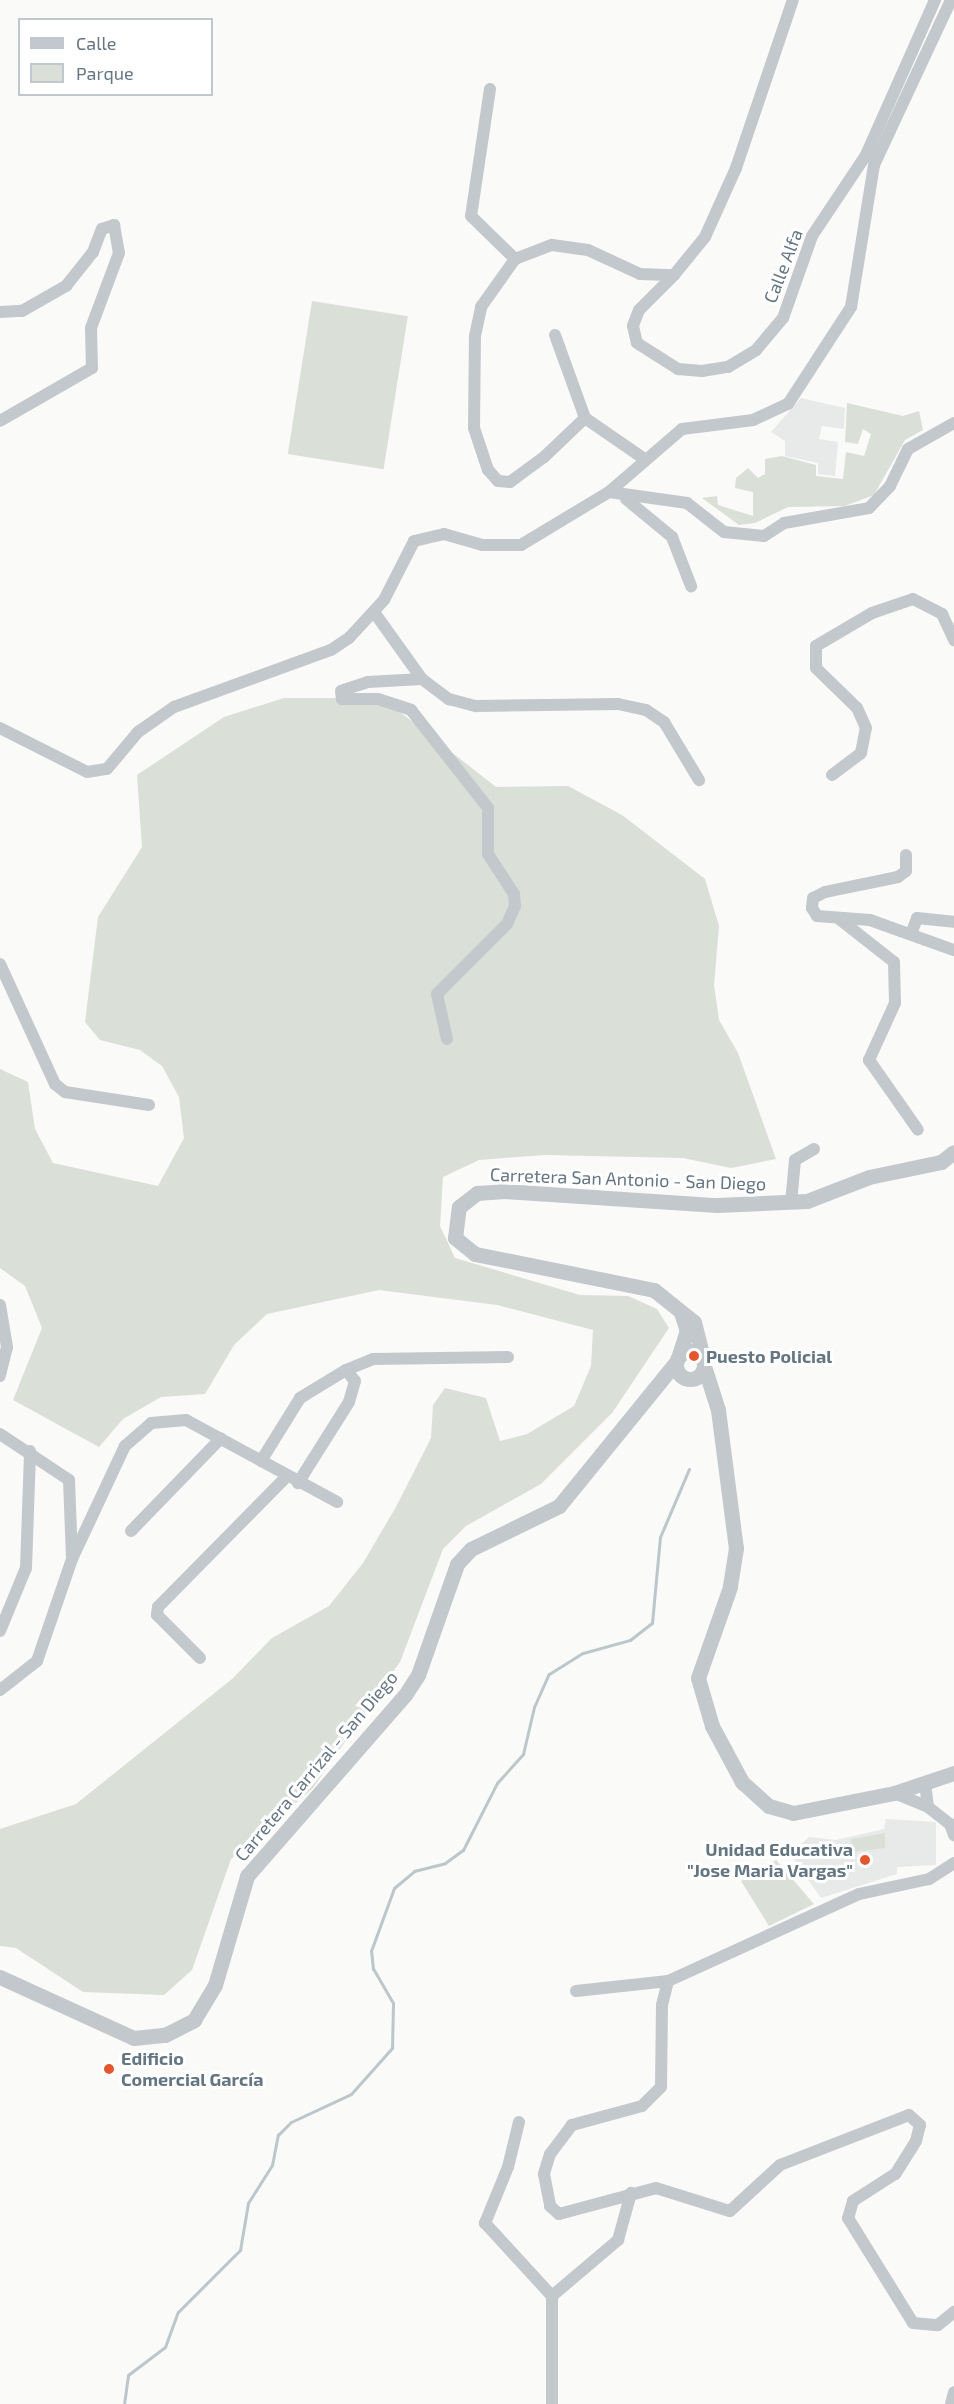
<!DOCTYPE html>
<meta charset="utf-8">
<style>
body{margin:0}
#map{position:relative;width:954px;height:2404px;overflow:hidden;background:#fafaf8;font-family:"Exo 2",sans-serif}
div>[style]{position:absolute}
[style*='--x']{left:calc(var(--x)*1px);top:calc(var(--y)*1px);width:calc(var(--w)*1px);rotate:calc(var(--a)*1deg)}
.built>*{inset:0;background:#e8e9e9}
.green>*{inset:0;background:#dadfd7;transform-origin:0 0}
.stream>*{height:3px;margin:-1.5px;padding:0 1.5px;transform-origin:1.5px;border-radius:1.5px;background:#bbc7cb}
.minor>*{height:12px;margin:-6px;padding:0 6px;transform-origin:6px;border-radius:6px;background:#c3c8cc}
.tertiary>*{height:15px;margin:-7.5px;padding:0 7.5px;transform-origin:7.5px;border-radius:7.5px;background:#c3c8cc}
.tertiary>.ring{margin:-7.5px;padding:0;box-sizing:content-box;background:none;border:15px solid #c3c8cc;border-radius:50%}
.dots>*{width:16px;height:16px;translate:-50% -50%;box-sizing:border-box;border:3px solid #fff;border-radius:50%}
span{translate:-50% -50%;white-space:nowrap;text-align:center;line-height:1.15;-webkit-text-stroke:6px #fff;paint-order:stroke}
.street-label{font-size:18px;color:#657683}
.poi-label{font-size:18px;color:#657683;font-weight:700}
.left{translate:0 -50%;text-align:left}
.right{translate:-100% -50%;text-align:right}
.legend{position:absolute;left:18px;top:18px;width:195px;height:78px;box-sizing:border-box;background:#fff;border:2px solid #c1c8cd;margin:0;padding:8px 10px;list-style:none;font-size:18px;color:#657683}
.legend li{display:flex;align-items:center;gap:12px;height:30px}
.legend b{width:30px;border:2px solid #c1c8cd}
</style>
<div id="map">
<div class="built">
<i style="clip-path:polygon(801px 398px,845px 408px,844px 429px,822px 426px,819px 439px,838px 442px,835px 476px,818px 474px,818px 463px,785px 456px,785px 441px,771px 432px)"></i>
<i style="clip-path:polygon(886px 1819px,936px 1822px,936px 1865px,897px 1867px,897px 1874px,821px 1898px,790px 1854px,809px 1837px,836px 1840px,884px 1829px)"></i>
</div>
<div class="green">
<i style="left:312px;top:301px;width:97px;height:155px;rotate:9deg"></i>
<i style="clip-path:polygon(847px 403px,903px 416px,919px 411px,923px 430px,905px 440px,874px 495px,845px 506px,788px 507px,755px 523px,739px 525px,702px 498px,717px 496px,718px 505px,753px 516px,753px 492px,735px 488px,736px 478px,748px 468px,758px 478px,765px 474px,765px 459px,782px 456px,816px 465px,816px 476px,843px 479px,846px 452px,864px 456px,871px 434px,863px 429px,858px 444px,845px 442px)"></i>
<i style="clip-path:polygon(284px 698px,382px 698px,496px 787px,568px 786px,622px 815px,705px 879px,719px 926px,714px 985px,719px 1020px,738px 1053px,776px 1159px,731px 1168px,683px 1158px,544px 1155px,479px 1160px,443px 1177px,440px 1226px,455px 1258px,580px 1295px,628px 1296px,657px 1309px,669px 1328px,612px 1413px,541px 1484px,466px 1526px,443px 1549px,400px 1662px,313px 1788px,231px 1859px,192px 1970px,164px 1995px,83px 1992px,16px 1948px,0 1946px,0 1829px,76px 1804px,232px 1679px,272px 1638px,329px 1606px,363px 1563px,396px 1507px,431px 1438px,433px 1405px,445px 1388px,486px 1398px,500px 1441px,527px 1434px,574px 1406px,591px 1366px,593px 1330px,497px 1305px,379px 1290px,267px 1314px,234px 1345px,205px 1394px,161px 1397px,123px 1419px,99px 1447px,13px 1400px,42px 1328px,25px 1286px,0 1268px,0 1069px,28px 1082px,35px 1129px,53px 1163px,158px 1186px,184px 1138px,179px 1097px,162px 1066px,140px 1050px,100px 1040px,85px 1022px,98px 917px,142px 847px,137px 775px,224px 717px)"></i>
<i style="clip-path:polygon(885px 1833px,885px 1848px,853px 1852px,851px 1839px)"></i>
<i style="clip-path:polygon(776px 1860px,814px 1904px,769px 1926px,741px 1881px)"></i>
</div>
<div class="stream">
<i style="--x:124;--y:2404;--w:29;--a:-82"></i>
<i style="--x:128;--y:2375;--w:46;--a:-37.1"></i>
<i style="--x:165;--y:2347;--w:37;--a:-70"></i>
<i style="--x:178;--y:2312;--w:88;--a:-45"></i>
<i style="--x:240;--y:2250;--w:48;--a:-80.3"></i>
<i style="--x:248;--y:2203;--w:45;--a:-57.7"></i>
<i style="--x:272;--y:2165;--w:31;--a:-79"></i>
<i style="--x:278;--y:2135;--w:18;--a:-45"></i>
<i style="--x:291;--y:2122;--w:66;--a:-25"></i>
<i style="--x:351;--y:2094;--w:62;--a:-48.3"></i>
<i style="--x:392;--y:2048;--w:45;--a:-88.7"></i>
<i style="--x:393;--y:2003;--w:39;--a:-120"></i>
<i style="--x:373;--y:1969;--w:18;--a:-96"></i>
<i style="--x:371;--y:1951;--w:67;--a:-69.9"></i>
<i style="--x:394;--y:1888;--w:26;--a:-40"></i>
<i style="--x:414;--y:1871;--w:32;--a:-14"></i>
<i style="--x:445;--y:1863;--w:22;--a:-36"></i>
<i style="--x:463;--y:1850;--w:75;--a:-63.1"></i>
<i style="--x:497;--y:1783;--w:39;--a:-48"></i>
<i style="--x:523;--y:1754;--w:48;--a:-76.8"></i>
<i style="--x:534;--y:1707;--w:36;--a:-66"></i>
<i style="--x:549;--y:1674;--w:40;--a:-32"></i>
<i style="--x:583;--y:1653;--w:49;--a:-15.5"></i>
<i style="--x:630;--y:1640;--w:28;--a:-38"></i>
<i style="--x:652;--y:1623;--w:86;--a:-84.7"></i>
<i style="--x:660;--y:1537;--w:74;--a:-66.9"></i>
</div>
<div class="minor">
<i style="--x:490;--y:89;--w:128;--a:98.5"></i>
<i style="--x:471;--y:216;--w:62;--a:44.3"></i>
<i style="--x:674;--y:275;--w:49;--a:135"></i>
<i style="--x:639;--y:310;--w:17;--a:111"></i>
<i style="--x:633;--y:326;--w:17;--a:77"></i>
<i style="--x:637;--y:343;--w:49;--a:32.4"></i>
<i style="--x:678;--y:369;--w:24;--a:5"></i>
<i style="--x:702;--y:371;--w:26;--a:-9"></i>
<i style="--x:728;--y:367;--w:33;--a:-31"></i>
<i style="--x:756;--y:350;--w:42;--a:-49.8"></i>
<i style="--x:783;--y:318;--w:87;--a:-70.5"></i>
<i style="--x:812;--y:236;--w:97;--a:-56.3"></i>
<i style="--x:866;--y:155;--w:170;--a:-66"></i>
<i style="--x:0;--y:312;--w:22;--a:-3"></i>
<i style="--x:22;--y:311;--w:51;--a:-29.6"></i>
<i style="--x:66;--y:286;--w:43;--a:-51.5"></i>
<i style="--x:93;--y:252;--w:25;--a:-69"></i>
<i style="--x:102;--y:229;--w:13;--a:-18"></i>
<i style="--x:114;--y:225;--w:28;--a:80"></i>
<i style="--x:119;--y:253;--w:80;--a:110.5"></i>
<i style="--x:91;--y:328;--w:40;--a:88.6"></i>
<i style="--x:92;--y:368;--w:106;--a:150.1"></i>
<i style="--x:555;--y:335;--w:88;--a:70.1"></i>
<i style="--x:585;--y:418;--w:70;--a:34.6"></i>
<i style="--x:585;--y:418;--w:57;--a:136.4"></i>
<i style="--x:544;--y:457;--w:42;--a:143.7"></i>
<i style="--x:510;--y:482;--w:12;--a:-175"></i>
<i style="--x:498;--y:481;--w:15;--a:-132"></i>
<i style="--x:488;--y:470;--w:44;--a:-108.4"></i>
<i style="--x:474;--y:428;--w:92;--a:-89.4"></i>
<i style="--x:475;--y:336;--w:30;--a:-78"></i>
<i style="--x:481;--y:307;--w:59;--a:-54.7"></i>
<i style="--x:515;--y:259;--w:40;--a:-21"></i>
<i style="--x:552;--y:245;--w:36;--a:8"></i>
<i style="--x:588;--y:250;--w:57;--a:24.8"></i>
<i style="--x:640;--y:274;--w:34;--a:2"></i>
<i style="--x:674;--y:275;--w:49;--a:-50.8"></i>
<i style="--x:705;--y:237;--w:76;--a:-65.8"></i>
<i style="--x:736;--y:168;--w:177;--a:-71.3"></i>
<i style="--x:609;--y:492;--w:79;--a:8"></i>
<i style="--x:687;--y:503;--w:47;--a:38.1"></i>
<i style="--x:724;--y:532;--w:40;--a:5.7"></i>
<i style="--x:764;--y:536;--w:24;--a:-33"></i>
<i style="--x:784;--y:523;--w:86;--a:-10"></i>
<i style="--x:869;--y:508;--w:30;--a:-46"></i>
<i style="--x:890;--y:486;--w:41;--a:-64.1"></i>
<i style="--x:908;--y:449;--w:53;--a:-29.5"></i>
<i style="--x:626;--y:499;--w:60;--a:39.6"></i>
<i style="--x:672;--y:537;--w:53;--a:68.8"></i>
<i style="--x:374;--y:612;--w:82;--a:54.4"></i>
<i style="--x:422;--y:679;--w:34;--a:37"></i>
<i style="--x:449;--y:699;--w:28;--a:15"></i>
<i style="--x:476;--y:706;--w:142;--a:-0.8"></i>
<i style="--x:618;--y:704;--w:29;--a:12"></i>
<i style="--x:646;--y:710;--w:22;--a:34"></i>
<i style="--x:664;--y:722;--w:68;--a:58.9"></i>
<i style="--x:422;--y:679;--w:54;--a:176.8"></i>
<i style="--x:368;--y:682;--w:28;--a:162"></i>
<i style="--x:341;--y:691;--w:8;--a:83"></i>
<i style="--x:342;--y:699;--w:36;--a:0"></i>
<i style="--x:378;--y:699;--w:35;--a:18"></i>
<i style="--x:411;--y:710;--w:125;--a:51.8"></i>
<i style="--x:488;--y:808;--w:46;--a:90"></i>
<i style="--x:488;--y:854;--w:48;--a:57"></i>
<i style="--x:514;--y:894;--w:12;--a:85"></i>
<i style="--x:515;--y:906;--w:20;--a:114"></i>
<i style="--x:507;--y:924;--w:99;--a:135"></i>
<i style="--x:437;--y:994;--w:46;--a:77.5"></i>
<i style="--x:0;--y:728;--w:97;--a:26.8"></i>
<i style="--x:87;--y:772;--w:20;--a:-9"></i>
<i style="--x:107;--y:769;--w:48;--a:-50"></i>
<i style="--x:138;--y:732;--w:44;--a:-34.8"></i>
<i style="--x:174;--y:707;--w:167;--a:-20"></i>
<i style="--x:331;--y:650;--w:22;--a:-34"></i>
<i style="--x:349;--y:638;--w:52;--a:-47.4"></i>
<i style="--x:384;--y:600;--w:66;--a:-63"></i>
<i style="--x:414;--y:541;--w:31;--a:-13"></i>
<i style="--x:444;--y:534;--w:40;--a:16"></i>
<i style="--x:482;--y:545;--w:39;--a:0"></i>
<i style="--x:521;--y:545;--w:103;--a:-31.1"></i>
<i style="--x:609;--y:492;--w:96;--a:-40.8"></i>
<i style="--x:682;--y:429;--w:72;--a:-7.2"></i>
<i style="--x:753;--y:420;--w:38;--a:-25"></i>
<i style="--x:788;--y:404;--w:116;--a:-57"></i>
<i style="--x:851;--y:307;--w:144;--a:-80.8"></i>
<i style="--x:874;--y:165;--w:182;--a:-65"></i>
<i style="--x:832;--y:775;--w:36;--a:-37"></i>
<i style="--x:861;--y:753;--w:25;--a:-79"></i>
<i style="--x:866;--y:728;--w:22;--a:-114"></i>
<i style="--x:857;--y:708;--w:57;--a:-135.7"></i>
<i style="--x:816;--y:668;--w:22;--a:-90"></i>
<i style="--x:816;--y:646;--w:65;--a:-30.5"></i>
<i style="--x:872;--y:613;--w:43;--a:-18.9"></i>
<i style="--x:913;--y:599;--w:33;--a:27"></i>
<i style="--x:942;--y:614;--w:29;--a:65"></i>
<i style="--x:906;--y:855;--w:16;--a:90"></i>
<i style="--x:906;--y:871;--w:10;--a:143"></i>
<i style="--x:898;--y:877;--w:75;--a:168.4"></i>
<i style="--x:825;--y:892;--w:13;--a:153"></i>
<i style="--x:813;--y:898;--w:10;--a:96"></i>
<i style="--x:812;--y:908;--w:9;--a:58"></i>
<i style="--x:817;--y:916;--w:53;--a:4.3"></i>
<i style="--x:870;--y:920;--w:89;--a:19.7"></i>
<i style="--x:838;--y:918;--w:71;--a:38.2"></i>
<i style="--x:894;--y:962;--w:41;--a:88.6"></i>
<i style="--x:895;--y:1003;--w:63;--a:114.5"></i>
<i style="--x:869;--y:1060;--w:85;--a:55"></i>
<i style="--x:911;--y:934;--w:17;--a:-69"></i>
<i style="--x:917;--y:918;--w:37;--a:6"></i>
<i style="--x:0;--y:964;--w:132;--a:65.4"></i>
<i style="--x:55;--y:1084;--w:13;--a:39"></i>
<i style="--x:65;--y:1092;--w:85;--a:8.8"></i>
<i style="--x:791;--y:1203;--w:43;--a:-84.7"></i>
<i style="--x:795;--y:1160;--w:22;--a:-30"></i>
<i style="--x:0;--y:1305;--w:43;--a:80.5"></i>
<i style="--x:7;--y:1347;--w:30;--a:104"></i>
<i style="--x:346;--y:1370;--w:29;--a:-22"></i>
<i style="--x:373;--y:1359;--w:135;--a:-0.8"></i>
<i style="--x:0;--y:1434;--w:83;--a:33.7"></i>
<i style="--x:69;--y:1480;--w:79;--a:87.8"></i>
<i style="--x:72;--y:1559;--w:108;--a:108.9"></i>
<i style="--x:37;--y:1661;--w:47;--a:141.9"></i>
<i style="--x:261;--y:1461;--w:74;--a:-58.2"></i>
<i style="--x:300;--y:1398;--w:54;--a:-31.3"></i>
<i style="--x:346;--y:1370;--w:14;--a:51"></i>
<i style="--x:355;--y:1381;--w:22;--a:106"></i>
<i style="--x:349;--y:1402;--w:96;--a:122.2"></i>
<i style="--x:131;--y:1531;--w:129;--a:-45.9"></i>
<i style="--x:72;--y:1559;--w:125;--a:-64.9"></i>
<i style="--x:125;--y:1446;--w:35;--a:-41"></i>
<i style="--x:151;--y:1423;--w:35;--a:-5"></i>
<i style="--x:186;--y:1420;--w:172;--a:28.5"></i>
<i style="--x:0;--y:1631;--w:68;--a:-67.6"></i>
<i style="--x:26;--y:1568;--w:117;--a:-88"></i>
<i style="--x:200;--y:1658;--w:61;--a:-135"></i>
<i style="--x:157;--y:1615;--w:8;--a:-83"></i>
<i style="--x:158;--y:1607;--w:184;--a:-45.4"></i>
<i style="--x:925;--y:1783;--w:24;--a:83"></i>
<i style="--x:894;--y:1793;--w:37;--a:22"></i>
<i style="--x:928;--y:1807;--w:28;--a:38"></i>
<i style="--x:950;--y:1824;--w:12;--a:70"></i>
<i style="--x:954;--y:1863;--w:30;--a:147"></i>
<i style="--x:929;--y:1879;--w:72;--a:167.9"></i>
<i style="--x:859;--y:1894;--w:210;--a:155.5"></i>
<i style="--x:668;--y:1981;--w:25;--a:104"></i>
<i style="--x:662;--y:2005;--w:82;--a:90.7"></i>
<i style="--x:661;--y:2087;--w:27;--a:135"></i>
<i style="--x:642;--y:2106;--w:73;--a:164.8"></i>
<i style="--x:572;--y:2125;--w:36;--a:127"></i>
<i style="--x:550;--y:2154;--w:21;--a:107"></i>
<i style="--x:544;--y:2174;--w:33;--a:79"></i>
<i style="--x:550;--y:2206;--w:12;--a:42"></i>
<i style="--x:559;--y:2214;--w:100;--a:-15"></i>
<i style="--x:656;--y:2188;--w:77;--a:17.3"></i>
<i style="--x:730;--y:2211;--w:68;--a:-42.6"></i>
<i style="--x:780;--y:2165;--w:138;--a:-21.2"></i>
<i style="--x:909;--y:2115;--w:15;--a:42"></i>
<i style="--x:920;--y:2125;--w:16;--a:104"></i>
<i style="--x:916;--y:2141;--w:39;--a:122"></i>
<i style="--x:895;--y:2174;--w:50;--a:147.3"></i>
<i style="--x:853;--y:2201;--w:18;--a:106"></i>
<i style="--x:848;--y:2218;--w:123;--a:58.2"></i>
<i style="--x:913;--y:2323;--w:25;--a:5"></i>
<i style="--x:938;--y:2325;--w:21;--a:-39"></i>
<i style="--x:576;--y:1991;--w:93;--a:-6.2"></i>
<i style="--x:519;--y:2122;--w:46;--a:103.7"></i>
<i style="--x:508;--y:2167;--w:61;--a:112.3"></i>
<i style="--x:485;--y:2223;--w:99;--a:47.5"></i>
<i style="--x:552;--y:2296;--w:87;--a:-40.3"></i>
<i style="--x:618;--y:2240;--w:49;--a:-74.5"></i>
<i style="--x:552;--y:2296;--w:108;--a:90"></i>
<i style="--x:951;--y:2404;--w:12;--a:-76"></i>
</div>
<div class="tertiary">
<i class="ring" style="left:676px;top:1351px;width:13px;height:13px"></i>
<i style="--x:678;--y:1358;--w:28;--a:-72"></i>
<i style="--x:687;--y:1331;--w:19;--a:-108"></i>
<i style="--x:704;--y:1361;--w:40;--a:-104.4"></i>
<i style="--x:694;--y:1322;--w:51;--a:-141.3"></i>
<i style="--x:654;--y:1290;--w:183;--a:-168.6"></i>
<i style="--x:475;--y:1254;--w:26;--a:-141"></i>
<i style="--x:455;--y:1238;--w:31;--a:-83"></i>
<i style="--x:459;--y:1207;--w:23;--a:-38"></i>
<i style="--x:477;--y:1193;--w:27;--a:-4"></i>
<i style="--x:504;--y:1191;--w:213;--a:3.8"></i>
<i style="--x:717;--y:1205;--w:90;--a:-2.5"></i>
<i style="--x:807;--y:1201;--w:66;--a:-21.2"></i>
<i style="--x:869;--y:1177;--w:74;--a:-11.8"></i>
<i style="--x:941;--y:1162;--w:16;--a:-38"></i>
<i style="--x:704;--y:1366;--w:46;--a:72.3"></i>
<i style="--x:718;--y:1410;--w:139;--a:82.6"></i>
<i style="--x:736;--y:1548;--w:39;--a:99"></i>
<i style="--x:730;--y:1587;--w:96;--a:109.4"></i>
<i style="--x:698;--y:1678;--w:50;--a:73.7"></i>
<i style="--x:712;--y:1726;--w:64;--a:61.8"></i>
<i style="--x:742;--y:1782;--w:36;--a:42"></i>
<i style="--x:769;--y:1806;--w:25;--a:16"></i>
<i style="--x:793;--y:1813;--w:103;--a:-11.2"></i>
<i style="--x:894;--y:1793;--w:63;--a:-18.4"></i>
<i style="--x:0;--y:1977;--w:147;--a:24.5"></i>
<i style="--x:134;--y:2038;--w:31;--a:-6"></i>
<i style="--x:165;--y:2035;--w:33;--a:-27"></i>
<i style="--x:194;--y:2020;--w:41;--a:-59"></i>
<i style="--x:215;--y:1985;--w:114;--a:-73.6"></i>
<i style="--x:247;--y:1876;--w:240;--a:-48.9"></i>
<i style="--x:405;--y:1695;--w:24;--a:-57"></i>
<i style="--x:418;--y:1675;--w:118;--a:-70.6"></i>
<i style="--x:457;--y:1564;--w:21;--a:-47"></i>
<i style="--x:471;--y:1549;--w:98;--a:-26"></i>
<i style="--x:559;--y:1506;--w:186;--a:-50.9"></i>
</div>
<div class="dots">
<i style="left:694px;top:1356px;background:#e4572e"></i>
<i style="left:865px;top:1860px;background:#e4572e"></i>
<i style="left:109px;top:2069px;background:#e4572e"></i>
</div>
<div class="street-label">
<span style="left:783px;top:266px;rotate:-69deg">Calle Alfa</span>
<span style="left:628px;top:1179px;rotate:2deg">Carretera San Antonio - San Diego</span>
<span style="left:316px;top:1766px;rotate:-50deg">Carretera Carrizal - San Diego</span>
</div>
<div class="poi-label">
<span class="left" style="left:706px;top:1356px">Puesto Policial</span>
<span class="right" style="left:853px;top:1860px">Unidad Educativa<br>"Jose Maria Vargas"</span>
<span class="left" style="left:121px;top:2069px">Edificio<br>Comercial García</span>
</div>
<ul class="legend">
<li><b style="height:8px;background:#c3c8cc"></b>Calle</li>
<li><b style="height:16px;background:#dadfd7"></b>Parque</li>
</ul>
</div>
